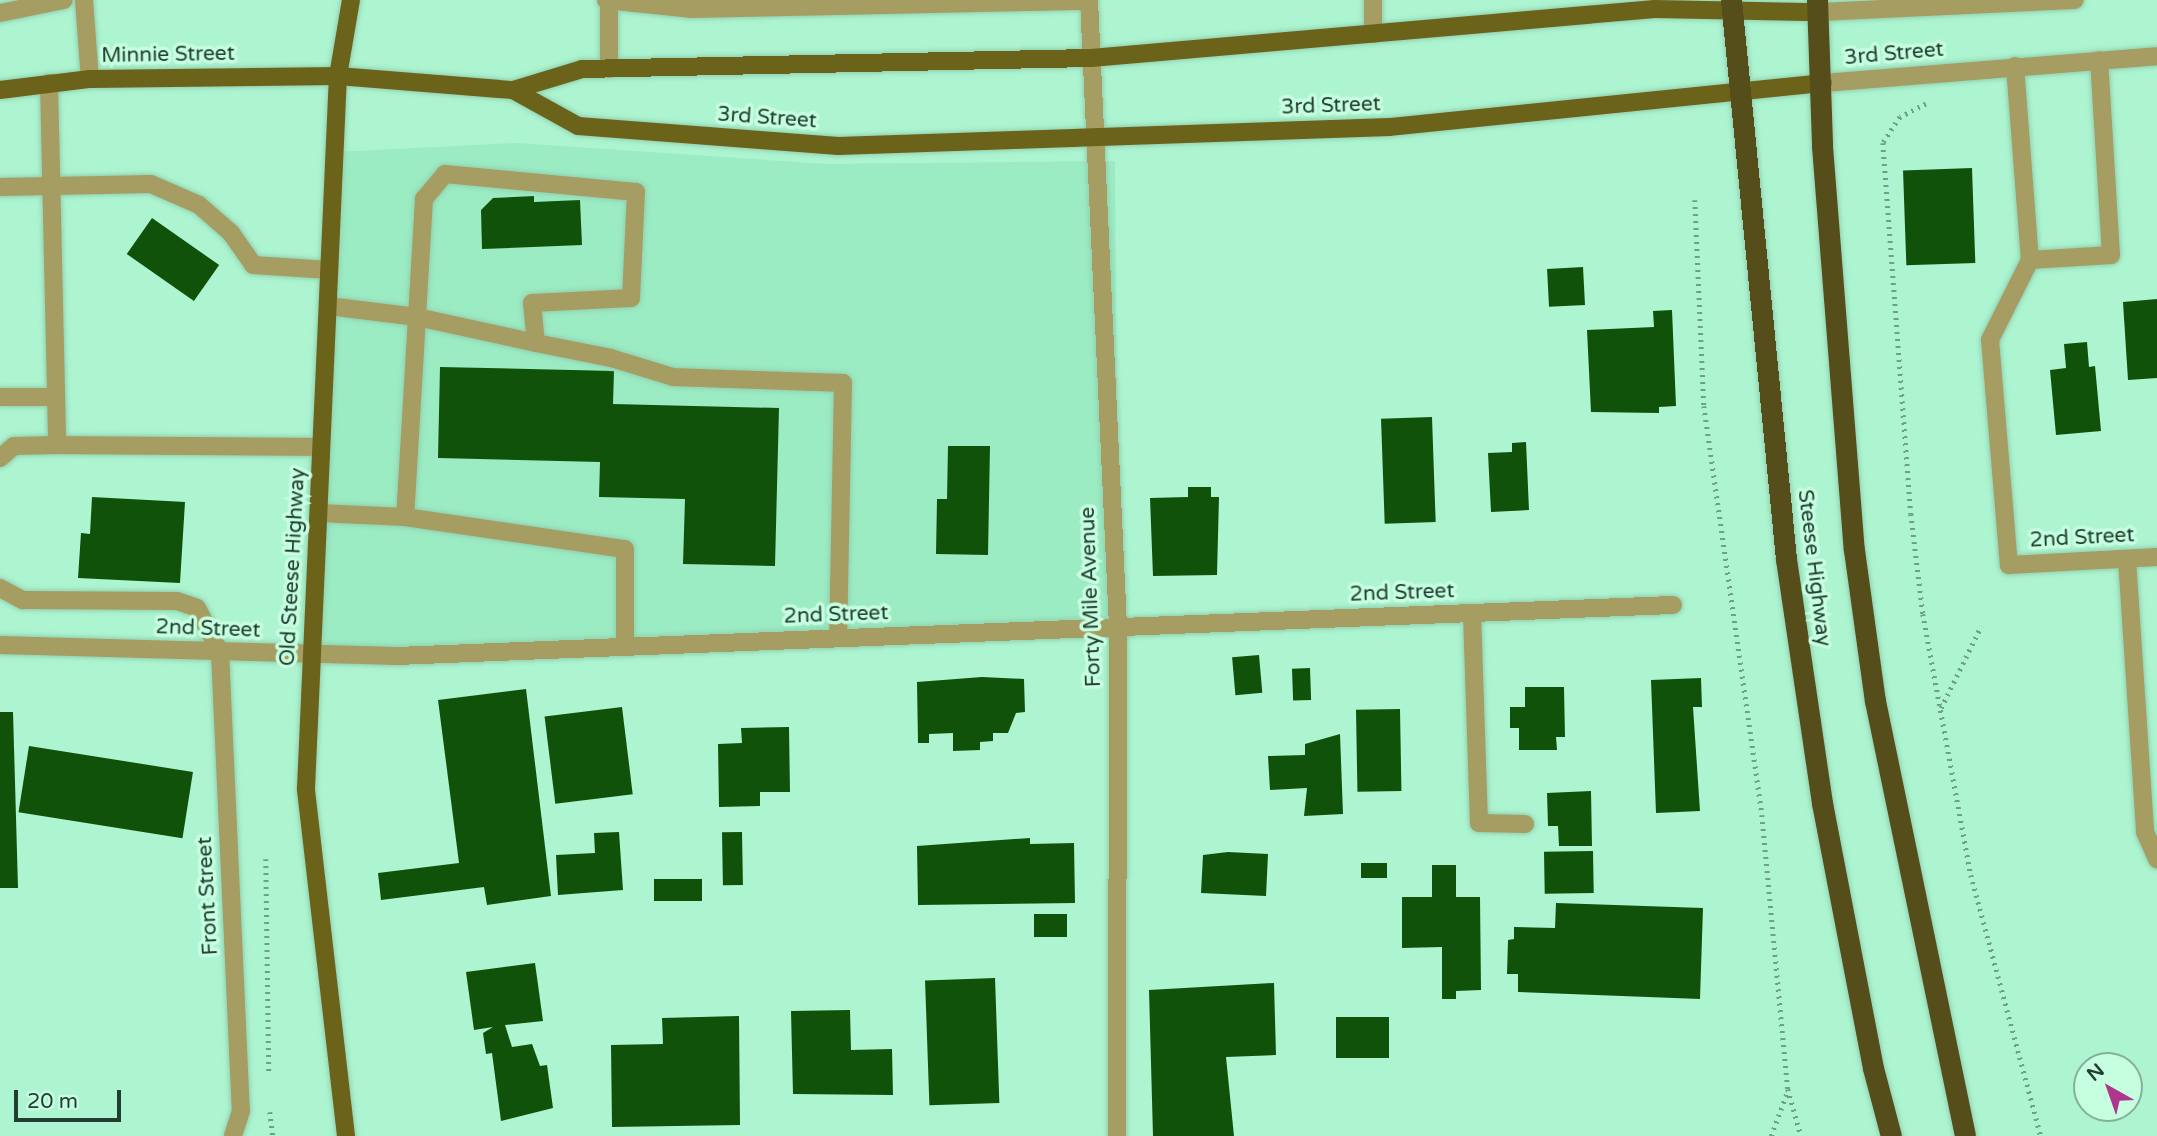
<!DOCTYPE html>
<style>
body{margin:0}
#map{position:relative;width:2157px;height:1136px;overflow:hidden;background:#adf4d0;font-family:"Varela Round",sans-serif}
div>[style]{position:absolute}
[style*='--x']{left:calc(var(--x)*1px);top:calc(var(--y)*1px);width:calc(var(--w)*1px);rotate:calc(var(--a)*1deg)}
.built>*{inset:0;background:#9bebc3}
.building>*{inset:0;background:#10520a;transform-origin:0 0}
.path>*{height:4.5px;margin-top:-2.25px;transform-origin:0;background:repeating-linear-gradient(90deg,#6da187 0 2px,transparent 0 7px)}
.roads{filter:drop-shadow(0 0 2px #91d0b0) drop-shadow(0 0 2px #91d0b0)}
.minor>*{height:18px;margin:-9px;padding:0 9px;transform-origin:9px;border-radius:9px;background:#a59d61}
.major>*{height:18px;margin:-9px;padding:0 9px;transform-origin:9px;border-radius:9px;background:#6c631a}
.highway>*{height:21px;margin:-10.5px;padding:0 10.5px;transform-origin:10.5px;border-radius:10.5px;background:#554e1a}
span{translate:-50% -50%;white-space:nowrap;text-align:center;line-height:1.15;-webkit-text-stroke:7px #c6fee0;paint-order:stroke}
.street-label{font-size:21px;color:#213e30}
.north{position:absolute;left:2073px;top:1052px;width:70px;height:70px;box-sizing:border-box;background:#c6fee0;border:2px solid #84b19a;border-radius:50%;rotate:320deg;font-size:19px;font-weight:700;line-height:28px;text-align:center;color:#213e30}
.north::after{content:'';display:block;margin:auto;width:24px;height:32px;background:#af378b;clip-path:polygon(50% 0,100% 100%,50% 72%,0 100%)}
.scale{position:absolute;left:14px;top:1090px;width:107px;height:32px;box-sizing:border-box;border:4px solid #213e30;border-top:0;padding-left:9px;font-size:21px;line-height:24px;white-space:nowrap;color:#213e30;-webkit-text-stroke:5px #c6fee0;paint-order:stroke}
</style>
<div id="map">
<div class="built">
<i style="clip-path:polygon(516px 143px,825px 164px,1115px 161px,1118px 627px,312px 655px,335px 152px)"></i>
</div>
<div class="building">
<i style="left:1972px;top:168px;width:95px;height:69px;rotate:88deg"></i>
<i style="clip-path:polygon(534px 196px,534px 202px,580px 200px,582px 245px,482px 249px,481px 210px,493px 198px)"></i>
<i style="left:152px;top:218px;width:82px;height:44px;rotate:35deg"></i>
<i style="left:1583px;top:267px;width:38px;height:36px;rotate:87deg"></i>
<i style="clip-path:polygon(2157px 299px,2157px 378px,2128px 380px,2123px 302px)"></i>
<i style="clip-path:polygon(1672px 310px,1676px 406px,1659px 407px,1659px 413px,1591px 412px,1587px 330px,1654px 327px,1653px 311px)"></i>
<i style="clip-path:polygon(2087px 342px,2089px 367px,2095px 366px,2101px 431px,2056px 435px,2050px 370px,2066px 368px,2064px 344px)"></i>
<i style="clip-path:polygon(440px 367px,614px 371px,613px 404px,779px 408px,775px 566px,683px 564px,685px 499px,599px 497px,600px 462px,438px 458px)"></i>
<i style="left:1432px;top:417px;width:105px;height:51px;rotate:88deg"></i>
<i style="clip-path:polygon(1526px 442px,1529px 510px,1491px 512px,1488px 453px,1512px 452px,1512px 443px)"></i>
<i style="clip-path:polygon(948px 446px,990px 446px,988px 555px,936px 554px,937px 499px,947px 499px)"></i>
<i style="clip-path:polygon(1188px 487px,1211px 487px,1211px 497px,1219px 497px,1217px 575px,1153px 576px,1150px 498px,1188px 497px)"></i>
<i style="clip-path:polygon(92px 497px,185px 502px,180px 583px,78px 578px,81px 533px,90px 534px)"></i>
<i style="left:1259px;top:655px;width:38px;height:27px;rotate:85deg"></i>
<i style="left:1310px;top:668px;width:32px;height:18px;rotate:88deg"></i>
<i style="clip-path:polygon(982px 677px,1024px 679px,1025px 712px,1016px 713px,1008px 733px,993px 733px,993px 741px,980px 742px,980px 750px,953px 751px,953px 733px,929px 734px,929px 743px,918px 743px,917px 682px)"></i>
<i style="clip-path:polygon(1701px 678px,1702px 707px,1693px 707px,1700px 811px,1656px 813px,1651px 680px)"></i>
<i style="clip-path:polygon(1525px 687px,1564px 687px,1565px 737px,1556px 737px,1557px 750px,1519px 750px,1519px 728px,1510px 728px,1510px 707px,1525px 707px)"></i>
<i style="clip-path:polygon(526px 689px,551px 896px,487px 905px,484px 887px,381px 900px,378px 873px,459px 863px,438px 700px)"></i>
<i style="left:622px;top:707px;width:88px;height:78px;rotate:83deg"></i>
<i style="left:1400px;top:709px;width:82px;height:44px;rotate:89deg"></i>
<i style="clip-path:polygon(0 712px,13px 712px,18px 888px,0 888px)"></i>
<i style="clip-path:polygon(789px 727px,790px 792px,760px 792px,760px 806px,719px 807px,718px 744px,742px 743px,741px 728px)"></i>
<i style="clip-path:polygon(1340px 734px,1343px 814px,1304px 816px,1307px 788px,1270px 790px,1268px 756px,1305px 755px,1305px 744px)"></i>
<i style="left:29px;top:746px;width:166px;height:67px;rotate:9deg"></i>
<i style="clip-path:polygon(1591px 791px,1592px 846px,1559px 846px,1558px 826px,1548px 826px,1547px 793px)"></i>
<i style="clip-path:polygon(619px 832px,623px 890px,558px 895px,556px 855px,595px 853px,594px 833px)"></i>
<i style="left:742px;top:832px;width:53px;height:20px;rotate:89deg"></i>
<i style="clip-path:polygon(1030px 838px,1030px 844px,1074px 843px,1075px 903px,918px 905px,917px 846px)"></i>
<i style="left:1593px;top:851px;width:42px;height:49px;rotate:89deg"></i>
<i style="clip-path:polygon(1228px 852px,1268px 854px,1266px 896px,1201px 893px,1203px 855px)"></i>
<i style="left:1361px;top:863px;width:26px;height:15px"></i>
<i style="clip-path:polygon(1432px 865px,1456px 865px,1456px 897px,1480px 897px,1481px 990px,1456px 991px,1456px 999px,1442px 999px,1442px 947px,1402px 948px,1402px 897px,1432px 897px)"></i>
<i style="left:702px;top:879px;width:22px;height:48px;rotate:90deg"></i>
<i style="clip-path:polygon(1556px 903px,1703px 908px,1700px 999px,1518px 992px,1518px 974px,1507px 974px,1508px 940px,1514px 939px,1514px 927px,1555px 928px)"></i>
<i style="left:1034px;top:914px;width:33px;height:23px"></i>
<i style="clip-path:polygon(535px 963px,543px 1021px,505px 1025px,512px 1047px,532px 1044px,540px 1066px,547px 1065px,553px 1108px,501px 1121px,492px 1053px,486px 1054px,483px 1033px,493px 1027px,474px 1030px,466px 972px)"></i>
<i style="left:995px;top:978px;width:125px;height:70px;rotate:88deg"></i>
<i style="clip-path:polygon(1274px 983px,1276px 1055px,1226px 1057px,1234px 1136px,1153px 1136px,1149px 990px)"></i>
<i style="clip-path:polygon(850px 1010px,851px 1050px,892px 1049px,893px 1095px,793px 1094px,791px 1011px)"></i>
<i style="clip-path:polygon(739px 1016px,740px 1125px,612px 1127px,611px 1045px,663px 1044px,662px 1018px)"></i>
<i style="left:1389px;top:1017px;width:41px;height:53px;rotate:90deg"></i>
</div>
<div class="path">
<i style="--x:1926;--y:104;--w:29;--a:153"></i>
<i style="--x:1900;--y:117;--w:31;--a:123"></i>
<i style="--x:1883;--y:143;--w:372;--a:85.7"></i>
<i style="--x:1911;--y:514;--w:101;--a:83.2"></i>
<i style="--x:1923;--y:614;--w:265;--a:79.6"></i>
<i style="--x:1971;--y:875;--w:270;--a:75"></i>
<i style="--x:1695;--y:200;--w:206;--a:87.5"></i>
<i style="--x:1704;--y:406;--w:413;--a:81.9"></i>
<i style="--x:1762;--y:815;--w:275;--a:84.6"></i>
<i style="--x:1788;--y:1089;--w:49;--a:74.5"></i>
<i style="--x:1941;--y:708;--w:91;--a:-64"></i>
<i style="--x:266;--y:859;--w:216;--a:89.2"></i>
<i style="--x:270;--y:1112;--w:24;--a:83"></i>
<i style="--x:1771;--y:1136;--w:49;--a:-69.7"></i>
</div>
<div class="roads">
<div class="minor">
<i style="--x:84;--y:0;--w:79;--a:85.7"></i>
<i style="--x:606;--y:0;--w:85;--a:6"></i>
<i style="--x:691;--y:9;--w:398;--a:-1.2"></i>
<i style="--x:609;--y:0;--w:69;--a:90"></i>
<i style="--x:1089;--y:0;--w:628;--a:87.35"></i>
<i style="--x:1118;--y:627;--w:509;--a:90.11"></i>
<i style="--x:1373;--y:0;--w:34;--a:90"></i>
<i style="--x:1818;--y:12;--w:257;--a:-2.7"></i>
<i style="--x:0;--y:13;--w:65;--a:-11.5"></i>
<i style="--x:2015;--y:66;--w:195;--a:85.6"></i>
<i style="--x:2030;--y:260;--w:89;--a:116.6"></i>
<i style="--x:1990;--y:340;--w:226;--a:85.2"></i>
<i style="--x:2009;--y:565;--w:148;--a:-3.1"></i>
<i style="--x:49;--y:83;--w:362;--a:88.7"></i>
<i style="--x:1823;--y:83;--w:335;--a:-4.6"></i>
<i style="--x:0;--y:187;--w:151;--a:-1.1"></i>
<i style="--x:151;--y:184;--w:52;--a:23.6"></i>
<i style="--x:199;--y:205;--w:43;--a:41.2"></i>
<i style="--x:231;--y:233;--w:39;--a:55"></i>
<i style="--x:253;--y:265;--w:76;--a:3.8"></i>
<i style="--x:2030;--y:260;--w:81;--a:-3.5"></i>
<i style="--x:2111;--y:255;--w:195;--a:-93.5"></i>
<i style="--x:328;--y:306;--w:90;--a:7"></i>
<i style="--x:417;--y:317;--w:200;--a:93.4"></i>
<i style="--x:536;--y:343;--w:40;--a:-95.7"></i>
<i style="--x:532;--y:303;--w:99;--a:-2.9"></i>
<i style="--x:631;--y:298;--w:106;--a:-87.3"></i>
<i style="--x:636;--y:192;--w:192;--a:-174.6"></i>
<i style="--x:445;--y:174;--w:33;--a:130"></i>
<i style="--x:424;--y:199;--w:118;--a:93.4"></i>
<i style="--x:417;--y:317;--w:122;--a:12.3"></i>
<i style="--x:536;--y:343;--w:76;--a:11.3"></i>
<i style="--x:611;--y:358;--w:65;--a:17"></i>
<i style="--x:673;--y:377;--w:170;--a:2"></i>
<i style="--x:843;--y:383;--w:255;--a:91.1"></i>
<i style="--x:0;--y:397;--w:56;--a:0"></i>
<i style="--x:0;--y:458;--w:18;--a:-41"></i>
<i style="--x:14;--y:446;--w:43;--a:-1.3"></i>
<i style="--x:57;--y:445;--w:264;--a:0.4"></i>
<i style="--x:319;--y:513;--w:86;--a:2.7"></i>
<i style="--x:405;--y:517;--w:222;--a:8.3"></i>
<i style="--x:625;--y:549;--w:97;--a:90"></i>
<i style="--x:2127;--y:559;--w:274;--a:86.2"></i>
<i style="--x:2145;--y:832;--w:30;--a:66"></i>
<i style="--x:0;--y:588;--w:26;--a:28"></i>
<i style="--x:23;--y:600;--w:154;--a:0.4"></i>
<i style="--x:177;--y:601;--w:21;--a:19"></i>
<i style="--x:197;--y:608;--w:50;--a:62.4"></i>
<i style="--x:220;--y:652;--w:459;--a:87.4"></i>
<i style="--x:241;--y:1111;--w:26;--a:108"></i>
<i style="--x:1472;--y:613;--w:210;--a:88.1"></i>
<i style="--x:1479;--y:823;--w:46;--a:1.2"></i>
<i style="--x:0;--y:645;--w:397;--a:1.6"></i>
<i style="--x:397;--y:656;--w:1277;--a:-2.29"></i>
</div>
<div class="major">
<i style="--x:0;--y:90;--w:91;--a:-7"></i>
<i style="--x:90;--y:79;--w:248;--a:-0.7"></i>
<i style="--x:338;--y:76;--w:176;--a:4.6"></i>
<i style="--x:513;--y:90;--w:72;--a:-16.9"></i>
<i style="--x:582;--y:69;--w:509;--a:-1.24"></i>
<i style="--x:1091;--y:58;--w:566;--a:-4.97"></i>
<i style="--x:1655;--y:9;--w:163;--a:1.1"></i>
<i style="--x:513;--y:90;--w:74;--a:29"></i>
<i style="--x:578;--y:126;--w:261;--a:4.4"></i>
<i style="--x:838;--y:146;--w:552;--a:-1.97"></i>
<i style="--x:1390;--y:127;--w:435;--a:-5.8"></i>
<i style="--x:346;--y:1136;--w:350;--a:-96.6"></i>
<i style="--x:306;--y:788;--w:713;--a:-87.43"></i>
<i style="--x:338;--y:76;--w:77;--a:-80.3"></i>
</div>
<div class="highway">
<i style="--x:1731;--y:0;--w:562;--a:84.38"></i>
<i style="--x:1786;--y:559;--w:247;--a:81.6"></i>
<i style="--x:1822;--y:803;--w:270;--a:79.1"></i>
<i style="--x:1873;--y:1068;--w:70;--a:75.2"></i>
<i style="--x:1817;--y:0;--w:146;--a:88"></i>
<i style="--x:1822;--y:146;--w:405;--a:85.5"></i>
<i style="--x:1854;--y:550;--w:152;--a:82.1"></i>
<i style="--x:1875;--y:701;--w:444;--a:78.3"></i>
</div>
</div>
<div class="street-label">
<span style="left:1894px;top:54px;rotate:-5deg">3rd Street</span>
<span style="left:168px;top:55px;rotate:-1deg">Minnie Street</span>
<span style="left:1331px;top:106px;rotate:-2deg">3rd Street</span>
<span style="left:767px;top:118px;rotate:4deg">3rd Street</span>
<span style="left:2082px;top:538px;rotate:-3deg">2nd Street</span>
<span style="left:293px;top:567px;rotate:-87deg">Old Steese Highway</span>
<span style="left:1814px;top:568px;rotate:83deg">Steese Highway</span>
<span style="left:1402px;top:593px;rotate:-2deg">2nd Street</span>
<span style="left:1091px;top:597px;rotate:-92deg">Forty Mile Avenue</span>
<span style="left:836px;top:615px;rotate:-2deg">2nd Street</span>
<span style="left:208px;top:629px;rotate:2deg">2nd Street</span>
<span style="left:208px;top:896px;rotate:-93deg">Front Street</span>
</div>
<div class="north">N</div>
<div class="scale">20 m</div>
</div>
